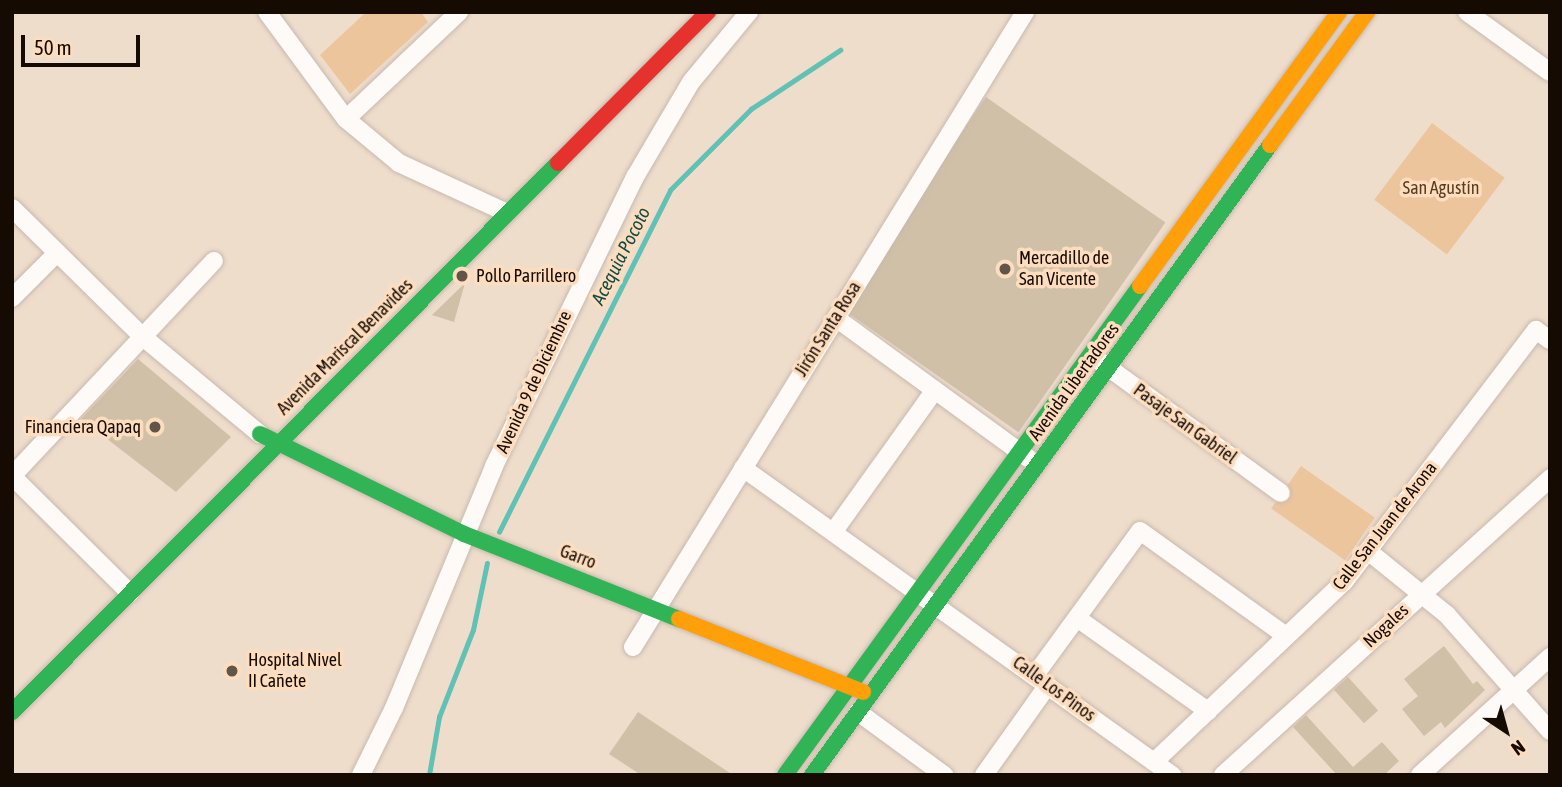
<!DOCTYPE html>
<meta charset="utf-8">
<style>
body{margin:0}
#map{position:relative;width:1562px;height:787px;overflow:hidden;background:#efddcc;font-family:"Asap Condensed",sans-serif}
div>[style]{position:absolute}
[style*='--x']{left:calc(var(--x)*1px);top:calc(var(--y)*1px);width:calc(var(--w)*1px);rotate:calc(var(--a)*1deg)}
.green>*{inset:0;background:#edc59d;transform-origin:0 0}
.stream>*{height:4.5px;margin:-2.25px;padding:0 2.25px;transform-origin:2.25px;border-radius:2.25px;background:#60c1b4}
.building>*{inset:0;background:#d0c0a8;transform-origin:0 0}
.roads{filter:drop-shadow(0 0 2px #c8baad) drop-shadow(0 0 2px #c8baad)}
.street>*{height:18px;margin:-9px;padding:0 9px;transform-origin:9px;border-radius:9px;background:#fdfaf7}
.fast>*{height:16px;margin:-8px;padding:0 8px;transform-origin:8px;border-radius:8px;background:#30b455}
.slow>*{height:16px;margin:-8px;padding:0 8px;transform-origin:8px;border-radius:8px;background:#ff9f0a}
.jam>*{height:16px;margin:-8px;padding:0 8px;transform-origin:8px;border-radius:8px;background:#e5322d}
.dots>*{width:19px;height:19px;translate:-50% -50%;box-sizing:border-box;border:4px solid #fdddbe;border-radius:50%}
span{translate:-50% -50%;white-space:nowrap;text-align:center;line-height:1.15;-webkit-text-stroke:7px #fdddbe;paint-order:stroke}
.park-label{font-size:18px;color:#583c1f}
.poi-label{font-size:18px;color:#150b03}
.left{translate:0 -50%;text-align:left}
.right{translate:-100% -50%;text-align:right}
.street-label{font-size:18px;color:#150b03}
.water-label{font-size:19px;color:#114b46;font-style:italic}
.frame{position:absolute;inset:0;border:14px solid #150b03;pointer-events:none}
.north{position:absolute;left:1471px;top:696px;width:70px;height:70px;-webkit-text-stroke:5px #fdddbe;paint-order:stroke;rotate:144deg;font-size:19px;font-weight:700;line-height:28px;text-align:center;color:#150b03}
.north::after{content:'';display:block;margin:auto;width:24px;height:32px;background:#150b03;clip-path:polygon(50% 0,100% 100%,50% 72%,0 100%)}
.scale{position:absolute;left:21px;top:35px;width:119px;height:32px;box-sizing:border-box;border:4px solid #150b03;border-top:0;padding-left:9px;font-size:21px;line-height:24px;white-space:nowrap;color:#150b03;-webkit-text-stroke:5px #fdddbe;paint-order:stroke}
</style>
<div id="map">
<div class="green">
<i style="clip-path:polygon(366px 12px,421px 12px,428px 22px,350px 94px,320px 55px)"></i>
<i style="left:1432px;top:123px;width:91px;height:96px;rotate:37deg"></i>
<i style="left:1301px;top:466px;width:90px;height:52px;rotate:35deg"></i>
</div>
<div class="stream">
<i style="--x:499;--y:532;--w:382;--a:-63.4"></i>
<i style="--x:670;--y:190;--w:115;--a:-45"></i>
<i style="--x:751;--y:109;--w:107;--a:-33.5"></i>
<i style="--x:429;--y:775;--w:59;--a:-80.2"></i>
<i style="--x:439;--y:717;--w:93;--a:-68.7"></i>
<i style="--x:473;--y:630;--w:68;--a:-78.2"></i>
</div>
<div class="building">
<i style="left:986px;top:97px;width:219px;height:256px;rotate:35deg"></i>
<i style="clip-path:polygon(465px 283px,454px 322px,432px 315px)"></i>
<i style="clip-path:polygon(138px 359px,231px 437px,176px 492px,81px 419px)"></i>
<i style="clip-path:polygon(1444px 646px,1473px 684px,1477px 681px,1485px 690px,1445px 728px,1441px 722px,1424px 736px,1402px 709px,1418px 696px,1404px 679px)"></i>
<i style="left:1348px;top:677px;width:45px;height:19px;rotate:48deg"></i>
<i style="clip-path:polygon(638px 712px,733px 775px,641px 775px,609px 754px)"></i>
<i style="clip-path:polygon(1306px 715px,1353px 767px,1382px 742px,1399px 761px,1384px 775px,1337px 775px,1293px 727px)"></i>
</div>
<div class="roads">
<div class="street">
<i style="--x:267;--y:12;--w:133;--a:53.6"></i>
<i style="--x:346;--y:119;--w:69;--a:39.7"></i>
<i style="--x:399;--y:163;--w:117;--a:24.8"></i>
<i style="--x:1467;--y:12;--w:102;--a:35.9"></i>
<i style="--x:346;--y:119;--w:156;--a:-43.4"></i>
<i style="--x:12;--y:208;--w:184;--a:44.6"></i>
<i style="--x:143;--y:337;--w:152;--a:39.7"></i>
<i style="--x:12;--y:298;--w:64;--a:-45"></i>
<i style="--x:836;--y:318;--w:238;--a:36.1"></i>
<i style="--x:1098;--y:360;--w:226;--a:36"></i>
<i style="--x:743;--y:468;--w:528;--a:35.59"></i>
<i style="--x:12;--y:476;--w:295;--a:-46.8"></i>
<i style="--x:12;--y:476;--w:166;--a:44.8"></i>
<i style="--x:834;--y:531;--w:173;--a:-54.4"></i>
<i style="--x:1368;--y:551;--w:102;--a:39"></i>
<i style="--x:1447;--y:615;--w:155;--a:48.4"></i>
<i style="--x:1077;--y:618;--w:161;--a:35.4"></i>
<i style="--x:633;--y:647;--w:746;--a:-58.31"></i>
<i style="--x:1035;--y:675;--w:178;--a:-53.9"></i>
<i style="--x:1140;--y:531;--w:180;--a:35.7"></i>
<i style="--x:858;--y:712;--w:107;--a:36.2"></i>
<i style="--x:1154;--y:762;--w:262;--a:-43.5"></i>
<i style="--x:1344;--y:582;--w:317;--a:-52.7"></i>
<i style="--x:1536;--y:330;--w:17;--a:36"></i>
<i style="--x:361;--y:775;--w:75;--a:-63.8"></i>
<i style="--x:394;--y:708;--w:262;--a:-67.5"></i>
<i style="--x:494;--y:466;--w:322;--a:-64"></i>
<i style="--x:635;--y:177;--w:110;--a:-59.5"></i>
<i style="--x:691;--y:82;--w:91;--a:-50.4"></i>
<i style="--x:984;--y:775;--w:110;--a:-54.6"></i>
<i style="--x:1223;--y:775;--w:442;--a:-42.2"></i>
<i style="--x:1420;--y:775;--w:176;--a:-42.2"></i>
</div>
<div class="fast">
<i style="--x:260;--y:434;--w:227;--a:26.1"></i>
<i style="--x:464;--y:534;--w:231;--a:21.6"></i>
<i style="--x:12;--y:712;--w:774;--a:-45.16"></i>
<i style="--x:785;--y:775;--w:604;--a:-54.02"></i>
<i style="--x:812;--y:775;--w:779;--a:-53.98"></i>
</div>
<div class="slow">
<i style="--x:1270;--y:145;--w:165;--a:-53.9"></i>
<i style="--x:1140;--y:286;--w:339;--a:-54"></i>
<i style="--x:679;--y:619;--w:198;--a:21.6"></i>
</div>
<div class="jam">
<i style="--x:558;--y:163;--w:213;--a:-45.2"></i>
</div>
</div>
<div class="dots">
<i style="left:1005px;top:269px;background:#615449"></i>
<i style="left:462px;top:276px;background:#615449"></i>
<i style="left:155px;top:427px;background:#615449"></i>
<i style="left:232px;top:671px;background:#615449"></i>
</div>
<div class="park-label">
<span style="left:1441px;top:188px">San Agustín</span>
</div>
<div class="poi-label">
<span class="left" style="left:1019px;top:269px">Mercadillo de<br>San Vicente</span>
<span class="left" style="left:476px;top:276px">Pollo Parrillero</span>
<span class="right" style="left:141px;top:427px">Financiera Qapaq</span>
<span class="left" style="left:248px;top:671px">Hospital Nivel<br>II Cañete</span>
</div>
<div class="street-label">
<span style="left:828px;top:329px;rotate:-58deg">Jirón Santa Rosa</span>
<span style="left:345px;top:347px;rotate:-45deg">Avenida Mariscal Benavides</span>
<span style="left:534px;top:382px;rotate:-65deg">Avenida 9 de Diciembre</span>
<span style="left:1074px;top:382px;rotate:-54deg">Avenida Libertadores</span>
<span style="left:1185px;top:424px;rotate:36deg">Pasaje San Gabriel</span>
<span style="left:1385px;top:526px;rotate:-52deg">Calle San Juan de Arona</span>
<span style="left:578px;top:557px;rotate:21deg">Garro</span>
<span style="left:1386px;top:626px;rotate:-43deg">Nogales</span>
<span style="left:1054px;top:689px;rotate:36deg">Calle Los Pinos</span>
</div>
<div class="water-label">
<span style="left:621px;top:256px;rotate:-63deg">Acequia Pocoto</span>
</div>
<div class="frame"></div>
<div class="north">N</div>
<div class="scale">50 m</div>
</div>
